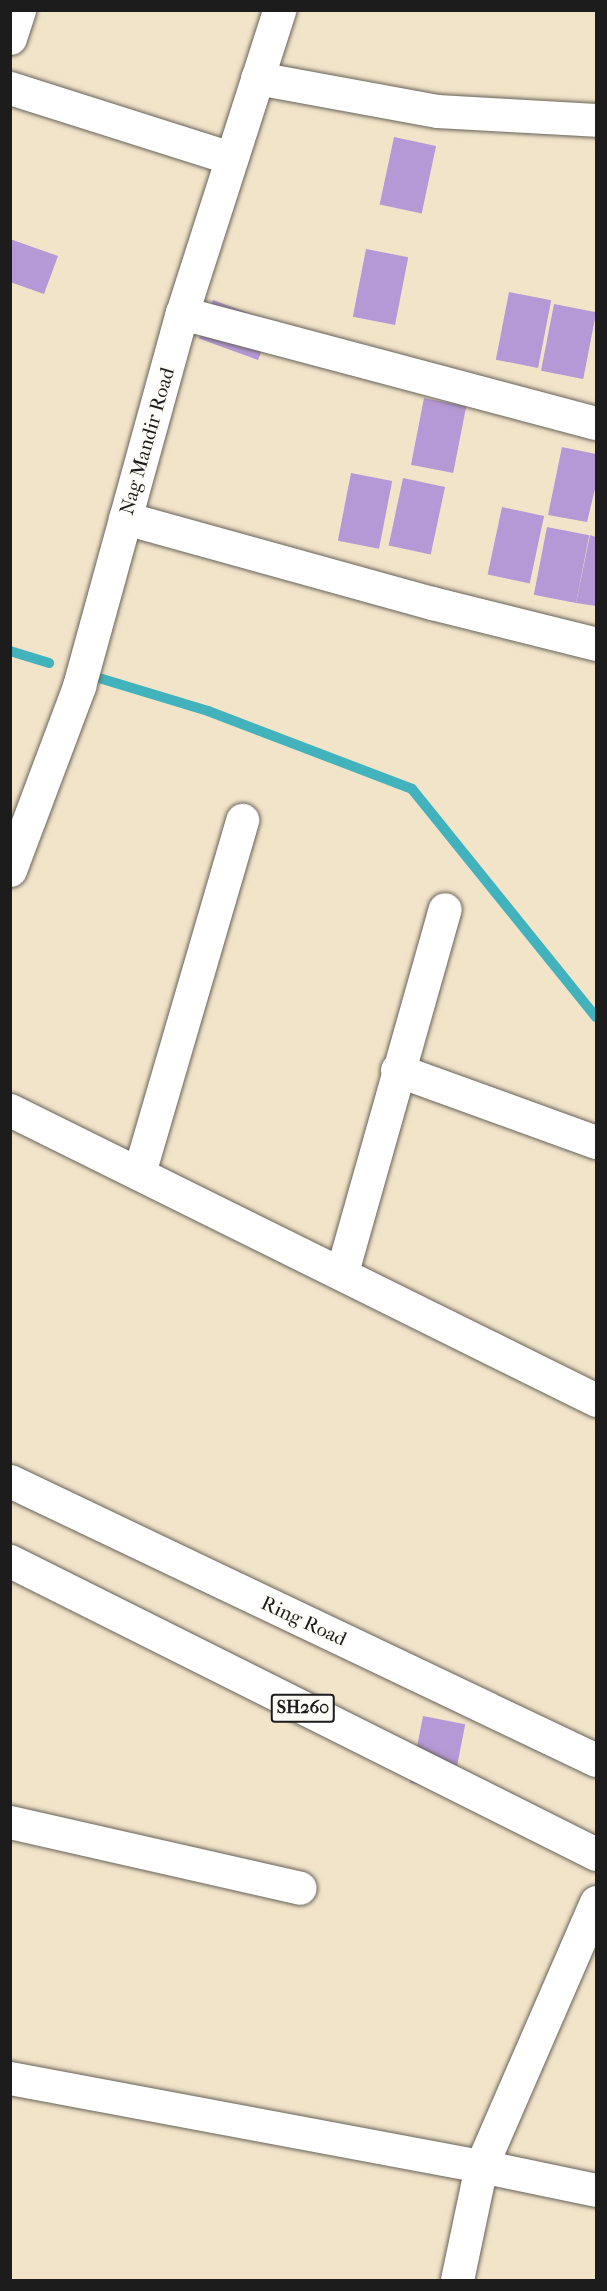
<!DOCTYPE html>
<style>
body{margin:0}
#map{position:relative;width:607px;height:2291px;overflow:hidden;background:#f2e4c9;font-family:"IM FELL French Canon",serif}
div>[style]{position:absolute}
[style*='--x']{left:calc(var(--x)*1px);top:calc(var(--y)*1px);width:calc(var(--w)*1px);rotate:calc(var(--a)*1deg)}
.stream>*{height:10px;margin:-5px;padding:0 5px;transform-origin:5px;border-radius:5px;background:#42b2bc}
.building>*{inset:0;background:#b599d7;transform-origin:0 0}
.roads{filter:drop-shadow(0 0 2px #676259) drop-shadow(0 0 2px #676259)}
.minor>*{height:33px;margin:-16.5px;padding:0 16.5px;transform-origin:16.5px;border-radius:16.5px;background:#fff}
.major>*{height:33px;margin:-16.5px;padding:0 16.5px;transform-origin:16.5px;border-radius:16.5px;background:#fff}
span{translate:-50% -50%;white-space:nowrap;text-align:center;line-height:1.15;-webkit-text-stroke:5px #fdfcf7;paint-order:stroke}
.shield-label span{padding:2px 4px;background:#fdfcf7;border:2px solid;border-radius:4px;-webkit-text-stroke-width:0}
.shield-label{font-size:18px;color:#1c1c1c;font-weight:700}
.street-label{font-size:20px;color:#1c1c1c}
.frame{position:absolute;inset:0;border:12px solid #1c1c1c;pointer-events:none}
</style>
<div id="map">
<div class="stream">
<i style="--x:10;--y:651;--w:41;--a:17.1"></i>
<i style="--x:99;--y:678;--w:114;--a:16.8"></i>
<i style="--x:208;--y:711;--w:218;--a:20.9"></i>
<i style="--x:412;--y:789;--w:293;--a:51.1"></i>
</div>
<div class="building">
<i style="left:394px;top:137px;width:43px;height:69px;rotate:12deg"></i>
<i style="clip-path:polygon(10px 239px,58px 256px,44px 294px,10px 282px)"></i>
<i style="left:366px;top:249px;width:43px;height:69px;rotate:11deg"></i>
<i style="left:509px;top:292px;width:43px;height:69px;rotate:11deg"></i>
<i style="left:213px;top:300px;width:63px;height:41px;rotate:20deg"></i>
<i style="left:554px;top:304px;width:43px;height:68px;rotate:11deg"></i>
<i style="left:424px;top:398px;width:43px;height:68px;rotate:11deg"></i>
<i style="clip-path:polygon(562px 447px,596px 454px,596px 485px,587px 522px,548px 515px)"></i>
<i style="left:351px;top:473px;width:42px;height:69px;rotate:11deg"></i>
<i style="left:403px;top:478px;width:43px;height:69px;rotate:12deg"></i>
<i style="left:502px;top:507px;width:43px;height:69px;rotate:12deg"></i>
<i style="left:547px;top:527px;width:43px;height:69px;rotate:11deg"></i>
<i style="clip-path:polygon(590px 535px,596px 537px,596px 606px,576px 603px)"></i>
<i style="left:423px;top:1716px;width:43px;height:68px;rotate:11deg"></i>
</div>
<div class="roads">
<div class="minor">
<i style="--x:10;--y:38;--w:29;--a:-72"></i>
<i style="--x:257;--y:78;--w:183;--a:10.4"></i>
<i style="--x:437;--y:111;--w:159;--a:3.2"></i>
<i style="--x:10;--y:88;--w:232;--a:17.6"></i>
<i style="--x:182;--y:313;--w:428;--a:14.9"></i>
<i style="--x:125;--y:518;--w:319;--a:15.5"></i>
<i style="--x:432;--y:603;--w:169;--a:14"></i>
<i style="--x:10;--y:870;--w:197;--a:-69.4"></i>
<i style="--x:79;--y:686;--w:387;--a:-74.6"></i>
<i style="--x:182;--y:313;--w:318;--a:-72.2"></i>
<i style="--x:397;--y:1070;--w:212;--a:19.9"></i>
<i style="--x:10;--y:1110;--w:654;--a:26.33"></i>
<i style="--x:139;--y:1173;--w:368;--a:-73.7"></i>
<i style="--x:342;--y:1272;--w:377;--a:-74.2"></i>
<i style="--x:10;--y:1822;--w:297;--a:12.8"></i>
<i style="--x:596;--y:1902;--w:288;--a:113.5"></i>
<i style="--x:481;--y:2166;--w:117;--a:11.8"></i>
<i style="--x:10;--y:2078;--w:479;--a:10.6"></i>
<i style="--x:481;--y:2166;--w:116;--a:101.9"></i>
</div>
<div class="major">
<i style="--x:10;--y:1481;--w:649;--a:25.46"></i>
<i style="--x:10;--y:1561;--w:655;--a:26.57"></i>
</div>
</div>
<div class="shield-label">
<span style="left:303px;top:1708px">SH260</span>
</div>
<div class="street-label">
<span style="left:147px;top:441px;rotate:-74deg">Nag Mandir Road</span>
<span style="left:304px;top:1621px;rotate:25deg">Ring Road</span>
</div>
<div class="frame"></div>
</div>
